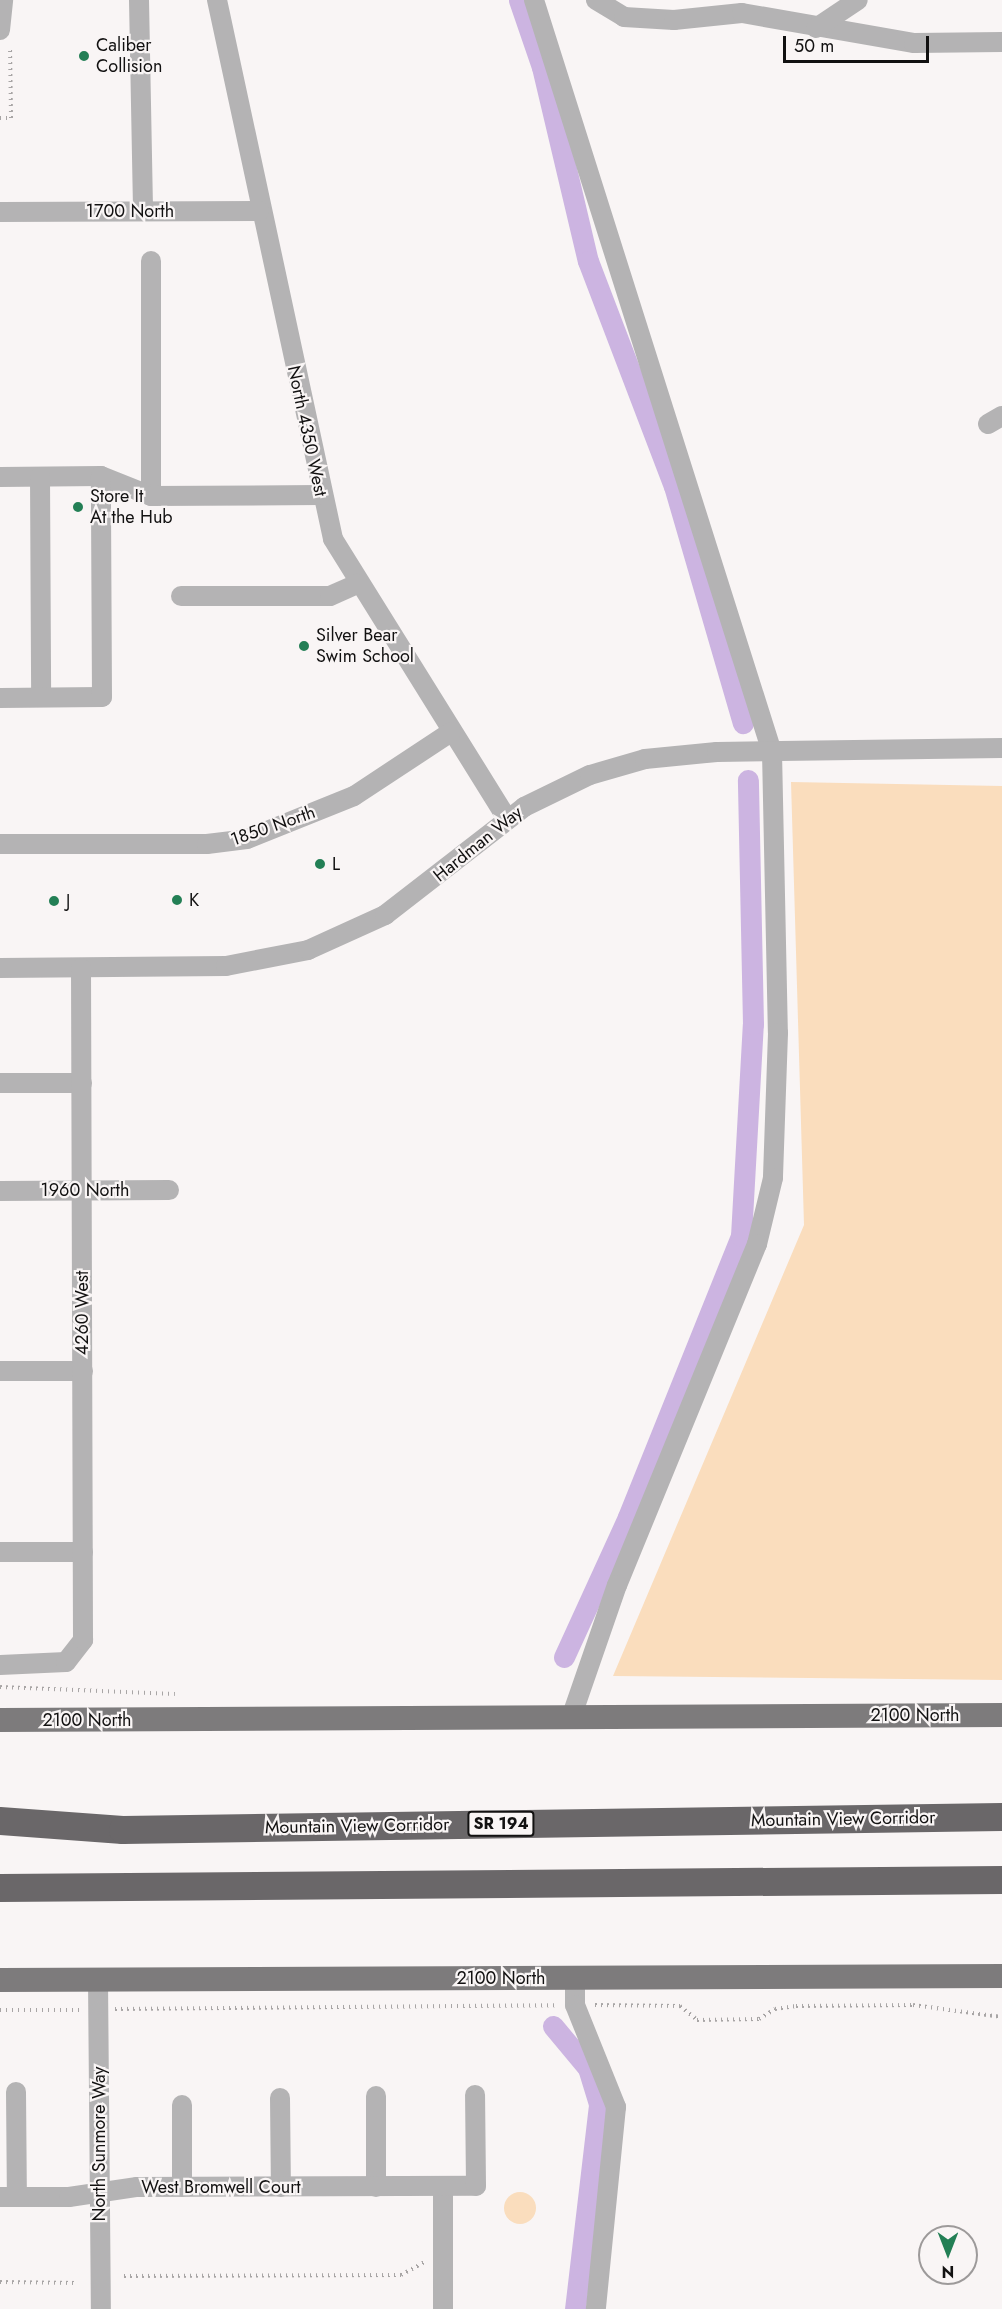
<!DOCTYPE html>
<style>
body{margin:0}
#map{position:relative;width:1002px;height:2309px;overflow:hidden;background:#f9f5f5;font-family:Jost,sans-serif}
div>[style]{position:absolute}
.green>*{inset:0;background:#faddbd}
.round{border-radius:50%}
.canal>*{height:21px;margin:-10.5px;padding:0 10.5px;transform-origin:10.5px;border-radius:10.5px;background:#ccb4e1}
.path>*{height:4px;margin-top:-2px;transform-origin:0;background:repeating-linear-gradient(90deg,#a8a5a5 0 1.5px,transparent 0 6px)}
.minor>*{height:20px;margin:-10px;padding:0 10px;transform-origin:10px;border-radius:10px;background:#b4b3b4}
.major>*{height:24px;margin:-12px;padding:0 12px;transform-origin:12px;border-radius:12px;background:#7d7b7c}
.highway>*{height:28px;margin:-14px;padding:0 14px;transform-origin:14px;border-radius:14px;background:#6a6769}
.dots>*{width:16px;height:16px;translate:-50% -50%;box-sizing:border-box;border:3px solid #f9f5f5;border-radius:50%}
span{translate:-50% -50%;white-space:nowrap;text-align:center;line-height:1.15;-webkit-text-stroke:4.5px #f9f5f5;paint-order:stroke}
.shield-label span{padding:2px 4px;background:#f9f5f5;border:2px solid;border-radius:4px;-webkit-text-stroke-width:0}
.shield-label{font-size:16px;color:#121111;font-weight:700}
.poi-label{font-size:18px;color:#121111}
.left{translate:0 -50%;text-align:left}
.street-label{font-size:18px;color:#121111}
.north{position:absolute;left:918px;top:2225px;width:60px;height:60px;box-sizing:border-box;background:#f9f5f5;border:2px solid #9d9a9a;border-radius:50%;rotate:180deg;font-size:16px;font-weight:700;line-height:24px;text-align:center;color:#121111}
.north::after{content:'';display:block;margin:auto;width:21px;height:27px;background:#237f55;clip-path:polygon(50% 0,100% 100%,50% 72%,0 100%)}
.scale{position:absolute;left:783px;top:36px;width:146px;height:27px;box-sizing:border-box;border:3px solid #121111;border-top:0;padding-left:8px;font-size:18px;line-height:21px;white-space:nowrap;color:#121111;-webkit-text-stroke:4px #f9f5f5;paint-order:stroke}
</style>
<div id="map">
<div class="green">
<i style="clip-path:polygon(791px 782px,1002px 786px,1002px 1680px,613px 1676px,804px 1225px)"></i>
<i class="round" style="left:504px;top:2192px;width:32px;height:32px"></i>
</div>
<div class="canal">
<i style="left:519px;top:0;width:71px;rotate:71.1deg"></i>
<i style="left:542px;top:67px;width:199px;rotate:76.7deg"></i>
<i style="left:588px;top:261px;width:241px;rotate:69.1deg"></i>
<i style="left:674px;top:486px;width:247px;rotate:73.8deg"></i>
<i style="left:564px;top:1657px;width:154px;rotate:-65.4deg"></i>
<i style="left:628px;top:1517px;width:303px;rotate:-68.1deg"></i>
<i style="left:741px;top:1236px;width:212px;rotate:-86.8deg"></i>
<i style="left:753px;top:1024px;width:244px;rotate:-91.2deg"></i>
<i style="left:553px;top:2026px;width:55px;rotate:50.2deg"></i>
<i style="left:588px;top:2068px;width:39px;rotate:73deg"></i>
<i style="left:599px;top:2105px;width:205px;rotate:96.7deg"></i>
</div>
<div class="path">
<i style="left:0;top:118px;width:11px"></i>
<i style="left:11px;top:118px;width:72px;rotate:-90.8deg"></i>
<i style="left:0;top:1687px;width:175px;rotate:2.3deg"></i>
<i style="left:595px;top:2005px;width:85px;rotate:0.7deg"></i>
<i style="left:680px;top:2006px;width:22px;rotate:39deg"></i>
<i style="left:697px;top:2020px;width:62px;rotate:-0.9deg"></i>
<i style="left:759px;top:2019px;width:19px;rotate:-32deg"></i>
<i style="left:775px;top:2009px;width:21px;rotate:-8deg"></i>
<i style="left:796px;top:2006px;width:117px;rotate:-0.5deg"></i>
<i style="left:913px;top:2005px;width:90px;rotate:7.7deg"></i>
<i style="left:115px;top:2009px;width:442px;rotate:-0.5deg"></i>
<i style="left:0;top:2010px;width:80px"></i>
<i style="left:124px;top:2276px;width:277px;rotate:-0.2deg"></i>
<i style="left:401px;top:2275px;width:26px;rotate:-29deg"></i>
<i style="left:0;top:2282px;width:78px;rotate:0.7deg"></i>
</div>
<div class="minor">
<i style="left:139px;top:0;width:211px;rotate:88.9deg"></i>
<i style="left:217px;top:0;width:551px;rotate:77.85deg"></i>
<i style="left:333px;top:539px;width:330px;rotate:58.1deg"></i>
<i style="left:534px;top:0;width:789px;rotate:72.44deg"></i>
<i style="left:772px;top:752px;width:281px;rotate:88.8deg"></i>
<i style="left:778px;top:1033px;width:145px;rotate:92deg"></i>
<i style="left:773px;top:1178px;width:68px;rotate:103.6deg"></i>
<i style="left:757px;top:1244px;width:369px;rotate:112.3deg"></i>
<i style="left:617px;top:1585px;width:141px;rotate:109.1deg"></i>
<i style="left:596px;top:0;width:33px;rotate:31deg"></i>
<i style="left:624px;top:17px;width:50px;rotate:3.4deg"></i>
<i style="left:674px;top:20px;width:68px;rotate:-5.9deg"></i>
<i style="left:742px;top:13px;width:175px;rotate:9.9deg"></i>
<i style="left:914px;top:43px;width:88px;rotate:-0.7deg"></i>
<i style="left:816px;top:28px;width:50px;rotate:-33.7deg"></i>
<i style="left:0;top:30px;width:30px;rotate:-84deg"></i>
<i style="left:0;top:212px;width:259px;rotate:-0.2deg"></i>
<i style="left:151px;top:261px;width:235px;rotate:90deg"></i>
<i style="left:988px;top:424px;width:16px;rotate:-30deg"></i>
<i style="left:0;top:477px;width:101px;rotate:-0.6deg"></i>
<i style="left:101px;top:476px;width:54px;rotate:21.8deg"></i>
<i style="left:151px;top:496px;width:169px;rotate:-0.3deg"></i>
<i style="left:40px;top:477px;width:220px;rotate:89.7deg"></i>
<i style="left:181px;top:596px;width:149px"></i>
<i style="left:330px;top:596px;width:30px;rotate:-24deg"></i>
<i style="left:0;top:698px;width:102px;rotate:-0.6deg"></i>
<i style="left:102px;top:697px;width:221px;rotate:-90.3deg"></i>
<i style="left:0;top:844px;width:207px"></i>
<i style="left:207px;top:844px;width:40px;rotate:-7.1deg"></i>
<i style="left:247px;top:839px;width:115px;rotate:-21.9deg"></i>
<i style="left:354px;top:796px;width:116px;rotate:-33.4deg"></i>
<i style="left:0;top:968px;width:226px;rotate:-0.5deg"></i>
<i style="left:226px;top:966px;width:84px;rotate:-11deg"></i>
<i style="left:308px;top:950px;width:85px;rotate:-24.4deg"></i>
<i style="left:385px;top:915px;width:176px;rotate:-37.8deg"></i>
<i style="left:524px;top:807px;width:73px;rotate:-25.9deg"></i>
<i style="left:590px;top:775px;width:57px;rotate:-16.2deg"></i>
<i style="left:645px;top:759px;width:72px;rotate:-5.6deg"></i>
<i style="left:717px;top:752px;width:285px;rotate:-0.8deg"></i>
<i style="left:0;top:1083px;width:82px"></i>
<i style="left:0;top:1191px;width:169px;rotate:-0.3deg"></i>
<i style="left:0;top:1371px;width:83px"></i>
<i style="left:0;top:1552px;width:83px"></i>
<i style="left:0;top:1665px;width:66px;rotate:-2.6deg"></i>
<i style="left:66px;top:1662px;width:28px;rotate:-52deg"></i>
<i style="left:83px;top:1640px;width:672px;rotate:-90.17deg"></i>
<i style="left:575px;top:1977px;width:28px;rotate:90deg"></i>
<i style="left:575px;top:2005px;width:110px;rotate:68.1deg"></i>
<i style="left:616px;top:2107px;width:203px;rotate:95.7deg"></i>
<i style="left:98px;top:1980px;width:329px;rotate:89.5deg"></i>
<i style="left:16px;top:2092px;width:105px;rotate:89.5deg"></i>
<i style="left:376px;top:2096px;width:91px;rotate:90deg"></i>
<i style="left:280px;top:2098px;width:89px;rotate:89.4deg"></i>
<i style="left:182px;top:2105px;width:82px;rotate:90deg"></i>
<i style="left:443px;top:2186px;width:123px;rotate:90deg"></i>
<i style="left:0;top:2197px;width:69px"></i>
<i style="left:69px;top:2197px;width:69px;rotate:-8.4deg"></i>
<i style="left:137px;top:2187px;width:339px;rotate:-0.2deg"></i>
<i style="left:476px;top:2186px;width:91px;rotate:-90.6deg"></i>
</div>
<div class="major">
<i style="left:0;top:1720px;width:1002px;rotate:-0.29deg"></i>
<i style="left:0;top:1980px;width:1002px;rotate:-0.23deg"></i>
</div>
<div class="highway">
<i style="left:0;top:1821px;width:123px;rotate:4.2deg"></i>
<i style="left:123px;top:1830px;width:879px;rotate:-0.85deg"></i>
<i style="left:0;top:1888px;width:1002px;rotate:-0.46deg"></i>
</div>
<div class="dots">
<i style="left:84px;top:56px;background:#237f55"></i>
<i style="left:78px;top:507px;background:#237f55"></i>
<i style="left:304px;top:646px;background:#237f55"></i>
<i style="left:320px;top:864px;background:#237f55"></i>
<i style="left:177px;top:900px;background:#237f55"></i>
<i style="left:54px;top:901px;background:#237f55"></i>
</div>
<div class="shield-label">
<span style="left:501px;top:1824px">SR 194</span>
</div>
<div class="poi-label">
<span class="left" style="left:96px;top:56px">Caliber<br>Collision</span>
<span class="left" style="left:90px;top:507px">Store It<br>At the Hub</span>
<span class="left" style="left:316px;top:646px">Silver Bear<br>Swim School</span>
<span class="left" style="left:332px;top:864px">L</span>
<span class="left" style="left:189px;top:900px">K</span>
<span class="left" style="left:66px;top:901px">J</span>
</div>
<div class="street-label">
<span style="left:130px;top:211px">1700 North</span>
<span style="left:307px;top:431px;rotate:78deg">North 4350 West</span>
<span style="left:273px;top:826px;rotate:-19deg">1850 North</span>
<span style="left:478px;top:844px;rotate:-39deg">Hardman Way</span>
<span style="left:85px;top:1190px">1960 North</span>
<span style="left:82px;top:1313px;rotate:-90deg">4260 West</span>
<span style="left:915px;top:1715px">2100 North</span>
<span style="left:87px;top:1720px">2100 North</span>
<span style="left:843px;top:1819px;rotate:-1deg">Mountain View Corridor</span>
<span style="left:357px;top:1826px;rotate:-1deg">Mountain View Corridor</span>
<span style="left:501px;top:1978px">2100 North</span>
<span style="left:99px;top:2144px;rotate:-90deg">North Sunmore Way</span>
<span style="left:221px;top:2187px">West Bromwell Court</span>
</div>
<div class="north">N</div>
<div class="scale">50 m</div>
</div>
